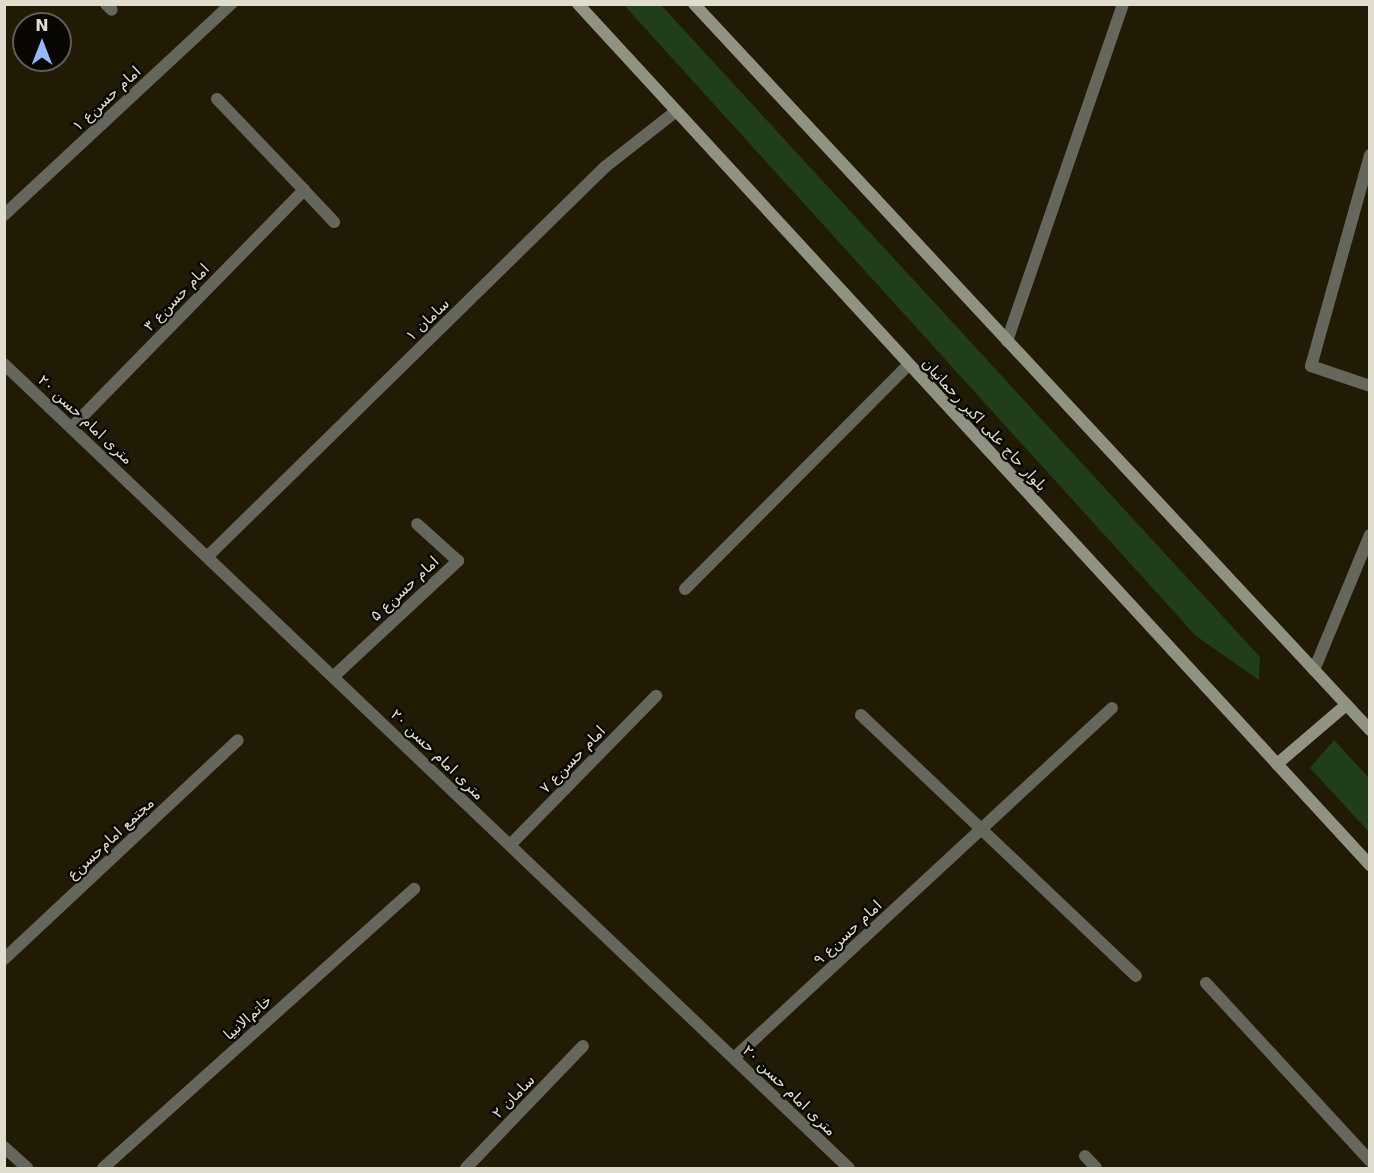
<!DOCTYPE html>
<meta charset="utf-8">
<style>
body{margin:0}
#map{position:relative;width:1374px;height:1173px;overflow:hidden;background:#211a05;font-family:"DejaVu Sans","Noto Sans Arabic",sans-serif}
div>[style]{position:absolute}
.green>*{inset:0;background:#203e19}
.service>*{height:12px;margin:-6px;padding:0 6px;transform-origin:6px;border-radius:6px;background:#65675c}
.minor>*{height:12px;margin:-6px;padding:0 6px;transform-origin:6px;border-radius:6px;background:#65675c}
.tertiary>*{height:12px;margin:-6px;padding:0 6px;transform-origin:6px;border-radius:6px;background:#65675c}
.secondary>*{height:12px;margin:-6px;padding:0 6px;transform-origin:6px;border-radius:6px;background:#909382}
span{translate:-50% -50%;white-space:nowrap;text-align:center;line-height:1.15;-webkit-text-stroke:4.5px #080601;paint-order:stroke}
.street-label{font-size:15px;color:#e0dcce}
.frame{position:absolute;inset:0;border:6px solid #e0dcce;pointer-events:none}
.north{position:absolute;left:12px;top:12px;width:60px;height:60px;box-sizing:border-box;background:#080601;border:2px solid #5e5c53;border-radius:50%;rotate:0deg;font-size:16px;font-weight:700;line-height:24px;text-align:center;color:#e0dcce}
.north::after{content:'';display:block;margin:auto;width:21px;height:27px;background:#94b7fd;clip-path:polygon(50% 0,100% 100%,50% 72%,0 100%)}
</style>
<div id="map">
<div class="green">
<i style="clip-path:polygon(624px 5px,661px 5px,1260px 657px,1259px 680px,1196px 636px)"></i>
<i style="clip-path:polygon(1334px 740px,1369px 778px,1369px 832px,1310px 768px)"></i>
</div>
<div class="service">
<i style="left:208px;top:556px;width:556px;rotate:-44.42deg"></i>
<i style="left:605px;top:167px;width:89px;rotate:-38.2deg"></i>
<i style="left:4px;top:959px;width:320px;rotate:-43.1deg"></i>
</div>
<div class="minor">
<i style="left:106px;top:4px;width:8px;rotate:45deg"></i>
<i style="left:1370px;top:155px;width:219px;rotate:105.6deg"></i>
<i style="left:1311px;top:366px;width:62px;rotate:18.7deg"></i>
<i style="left:304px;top:190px;width:44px;rotate:46.8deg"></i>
<i style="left:4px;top:215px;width:310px;rotate:-42.9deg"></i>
<i style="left:1007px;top:341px;width:356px;rotate:-71deg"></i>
<i style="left:72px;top:427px;width:332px;rotate:-45.6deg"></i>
<i style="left:304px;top:190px;width:126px;rotate:-133.7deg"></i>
<i style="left:685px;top:589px;width:316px;rotate:-45.1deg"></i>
<i style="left:1314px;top:670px;width:146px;rotate:-67.5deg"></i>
<i style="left:333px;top:677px;width:171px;rotate:-42.9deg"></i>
<i style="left:458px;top:561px;width:55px;rotate:-137.9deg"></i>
<i style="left:861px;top:715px;width:379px;rotate:43.5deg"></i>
<i style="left:510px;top:845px;width:209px;rotate:-45.6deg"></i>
<i style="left:1206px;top:983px;width:242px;rotate:47.3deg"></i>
<i style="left:734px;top:1058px;width:515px;rotate:-42.8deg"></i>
<i style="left:1085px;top:1156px;width:16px;rotate:47deg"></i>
<i style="left:103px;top:1168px;width:418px;rotate:-41.9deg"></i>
<i style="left:466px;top:1168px;width:169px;rotate:-46.2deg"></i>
</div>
<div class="tertiary">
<i style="left:4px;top:364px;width:1166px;rotate:43.58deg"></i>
<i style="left:4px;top:1147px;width:31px;rotate:42deg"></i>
</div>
<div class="secondary">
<i style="left:578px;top:4px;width:1170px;rotate:47.39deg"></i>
<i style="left:694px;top:4px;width:992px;rotate:47.04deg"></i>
<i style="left:1277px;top:764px;width:91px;rotate:-40.5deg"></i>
</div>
<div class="street-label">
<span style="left:107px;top:99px;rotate:-43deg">امام حسن‌ع ۱</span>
<span style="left:177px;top:298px;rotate:-46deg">امام حسن‌ع ۳</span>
<span style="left:428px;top:320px;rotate:-44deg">سامان ۱</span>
<span style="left:85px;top:420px;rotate:43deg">۲۰ متری امام حسن</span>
<span style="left:984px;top:425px;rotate:47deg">بلوار حاج علی اکبر رحمانیان</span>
<span style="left:405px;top:589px;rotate:-43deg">امام حسن‌ع ۵</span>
<span style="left:437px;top:755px;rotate:44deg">۲۰ متری امام حسن</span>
<span style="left:573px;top:760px;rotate:-46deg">امام حسن‌ع ۷</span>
<span style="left:111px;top:839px;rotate:-43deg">مجتمع امام‌حسن‌ع</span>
<span style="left:848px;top:933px;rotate:-43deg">امام حسن‌ع ۹</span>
<span style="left:248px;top:1018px;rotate:-42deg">خاتم‌الانبیا</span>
<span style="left:789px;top:1091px;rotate:44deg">۲۰ متری امام حسن</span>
<span style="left:514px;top:1097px;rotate:-46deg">سامان ۲</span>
</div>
<div class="frame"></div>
<div class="north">N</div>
</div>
